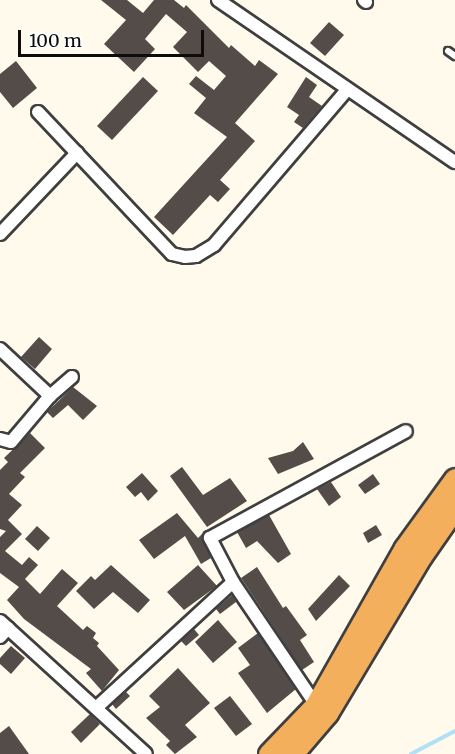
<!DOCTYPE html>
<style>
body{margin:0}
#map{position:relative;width:455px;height:754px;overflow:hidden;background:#fffaeb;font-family:Merriweather,serif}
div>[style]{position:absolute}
.stream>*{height:4px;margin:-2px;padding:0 2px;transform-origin:2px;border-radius:2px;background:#b1e0f5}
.building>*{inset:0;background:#544c49}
.roads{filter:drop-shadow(2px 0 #3f3f3f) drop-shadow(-2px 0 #3f3f3f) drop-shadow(0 2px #3f3f3f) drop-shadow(0 -2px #3f3f3f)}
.service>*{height:6px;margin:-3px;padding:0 3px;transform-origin:3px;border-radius:3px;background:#fff}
.minor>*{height:12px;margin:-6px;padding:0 6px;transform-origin:6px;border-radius:6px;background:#fff}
.trunk>*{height:21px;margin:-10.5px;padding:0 10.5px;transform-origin:10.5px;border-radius:10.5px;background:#f4af5d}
span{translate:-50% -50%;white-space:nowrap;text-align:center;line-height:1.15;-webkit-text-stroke:6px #fff;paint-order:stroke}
.scale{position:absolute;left:18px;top:30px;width:186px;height:27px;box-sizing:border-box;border:3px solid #0c0c0c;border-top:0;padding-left:8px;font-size:18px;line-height:21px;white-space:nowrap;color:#0c0c0c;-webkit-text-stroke:4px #fff;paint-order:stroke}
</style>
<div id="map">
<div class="stream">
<i style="left:411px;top:754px;width:50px;rotate:-27.6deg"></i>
</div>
<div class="building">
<i style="clip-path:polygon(101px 0,127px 0,143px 13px,154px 0,174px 0,184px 8px,186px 5px,229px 48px,231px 45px,255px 66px,259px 60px,278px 74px,235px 123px,255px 141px,220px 180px,230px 189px,218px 202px,210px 195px,173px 235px,154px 217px,227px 137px,194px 113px,206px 98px,189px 84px,196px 76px,214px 90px,226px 76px,209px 61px,198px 72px,173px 47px,187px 32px,166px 14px,145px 39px,155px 49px,134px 72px,104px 44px,126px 20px)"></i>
<i style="clip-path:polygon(329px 22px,344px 35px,325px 56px,310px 43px)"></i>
<i style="clip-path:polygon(16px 61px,37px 88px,13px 108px,0 92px,0 74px)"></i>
<i style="clip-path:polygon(143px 77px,158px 91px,112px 140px,97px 126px)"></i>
<i style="clip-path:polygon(306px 77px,317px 85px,309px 97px,322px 106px,303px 128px,294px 122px,299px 115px,287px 107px)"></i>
<i style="clip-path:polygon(39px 337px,52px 349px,35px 369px,21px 357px)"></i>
<i style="clip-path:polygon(73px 387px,97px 406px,83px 420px,68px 405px,53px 418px,47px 412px)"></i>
<i style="clip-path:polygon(30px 433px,45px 448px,20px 473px,25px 477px,9px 494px,22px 505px,8px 520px,22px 534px,5px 551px,22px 565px,29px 557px,38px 565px,25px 579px,40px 594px,62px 569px,78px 583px,57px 606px,83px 630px,87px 626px,96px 633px,93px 638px,99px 643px,97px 646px,119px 670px,102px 691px,86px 673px,91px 669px,24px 619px,7px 600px,19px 587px,0 573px,0 537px,6px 531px,0 529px,0 470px,8px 462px,4px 458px)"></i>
<i style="clip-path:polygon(303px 442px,314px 459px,278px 474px,268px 458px,293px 451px)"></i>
<i style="clip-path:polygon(182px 467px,203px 495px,230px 478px,247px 501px,207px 527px,170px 476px)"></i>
<i style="clip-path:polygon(142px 473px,158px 491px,148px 501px,141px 492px,135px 497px,126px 487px)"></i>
<i style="clip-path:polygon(373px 474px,380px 484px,365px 494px,358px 485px)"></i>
<i style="clip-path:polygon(331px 482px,341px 497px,329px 506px,317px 489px)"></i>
<i style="clip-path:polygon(177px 513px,198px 538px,202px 534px,211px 558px,201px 564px,185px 536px,154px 559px,139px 540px)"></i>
<i style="clip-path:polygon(269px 515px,291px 554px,278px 563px,257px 541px,246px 548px,237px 532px)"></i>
<i style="clip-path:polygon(376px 525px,382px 535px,368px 543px,363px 533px)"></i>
<i style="clip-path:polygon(37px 526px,50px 538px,38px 551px,25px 539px)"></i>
<i style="clip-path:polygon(111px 565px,150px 600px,138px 613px,113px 592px,94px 609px,76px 591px,91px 576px,95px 580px)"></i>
<i style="clip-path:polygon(198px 565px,217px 586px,184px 610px,167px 592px)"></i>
<i style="clip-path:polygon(257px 567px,283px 608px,286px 606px,307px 635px,300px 640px,314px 662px,302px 670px,241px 578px)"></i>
<i style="clip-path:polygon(339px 575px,350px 586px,316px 621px,308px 609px)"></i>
<i style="clip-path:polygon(232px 595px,236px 602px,220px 614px,216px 609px)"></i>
<i style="clip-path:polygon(218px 620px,237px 642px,213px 663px,195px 642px)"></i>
<i style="clip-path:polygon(194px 629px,199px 635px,186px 646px,181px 641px)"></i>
<i style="clip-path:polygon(258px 633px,296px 689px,267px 713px,238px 673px,250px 665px,238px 648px)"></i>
<i style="clip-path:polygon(11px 646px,25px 658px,11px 674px,0 664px,0 658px)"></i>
<i style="clip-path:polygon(178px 668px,210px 703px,185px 725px,197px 737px,175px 754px,166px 745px,170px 741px,146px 718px,160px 707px,149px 696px)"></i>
<i style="clip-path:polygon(126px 692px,130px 696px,116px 709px,112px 704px)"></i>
<i style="clip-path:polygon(230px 696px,252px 724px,236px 736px,214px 708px)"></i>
<i style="clip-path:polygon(90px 714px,100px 724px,81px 743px,71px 732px)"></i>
<i style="clip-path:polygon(9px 726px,29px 754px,0 754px,0 733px)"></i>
</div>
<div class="roads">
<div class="service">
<i style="left:448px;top:51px;width:9px;rotate:36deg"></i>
</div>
<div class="minor">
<i style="left:218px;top:0;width:287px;rotate:34.4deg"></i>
<i style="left:364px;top:0;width:3px;rotate:45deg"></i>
<i style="left:38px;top:112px;width:195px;rotate:46.7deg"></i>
<i style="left:172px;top:254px;width:13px;rotate:13deg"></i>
<i style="left:185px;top:257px;width:11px;rotate:-5deg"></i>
<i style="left:196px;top:256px;width:21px;rotate:-31deg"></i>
<i style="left:214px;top:245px;width:204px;rotate:-49.4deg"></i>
<i style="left:0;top:234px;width:112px;rotate:-46.5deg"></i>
<i style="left:0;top:349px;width:69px;rotate:43.2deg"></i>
<i style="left:0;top:439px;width:11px;rotate:15deg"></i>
<i style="left:11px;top:442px;width:60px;rotate:-49.7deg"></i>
<i style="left:50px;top:396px;width:29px;rotate:-41deg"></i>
<i style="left:0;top:621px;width:197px;rotate:42.3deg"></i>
<i style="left:0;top:637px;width:12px;rotate:-48deg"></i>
<i style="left:316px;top:705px;width:148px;rotate:-124deg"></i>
<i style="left:233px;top:582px;width:50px;rotate:-117.6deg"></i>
<i style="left:210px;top:538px;width:223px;rotate:-28.6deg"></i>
<i style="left:96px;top:708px;width:186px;rotate:-42.6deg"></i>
</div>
<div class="trunk">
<i style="left:269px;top:754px;width:68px;rotate:-46.2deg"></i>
<i style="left:316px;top:705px;width:180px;rotate:-60.5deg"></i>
<i style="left:405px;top:548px;width:85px;rotate:-54.1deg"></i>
<i style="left:292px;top:754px;width:54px;rotate:-49.5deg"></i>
<i style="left:327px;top:713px;width:183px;rotate:-59.1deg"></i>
<i style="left:421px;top:556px;width:60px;rotate:-55.2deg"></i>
</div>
</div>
<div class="scale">100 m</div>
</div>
